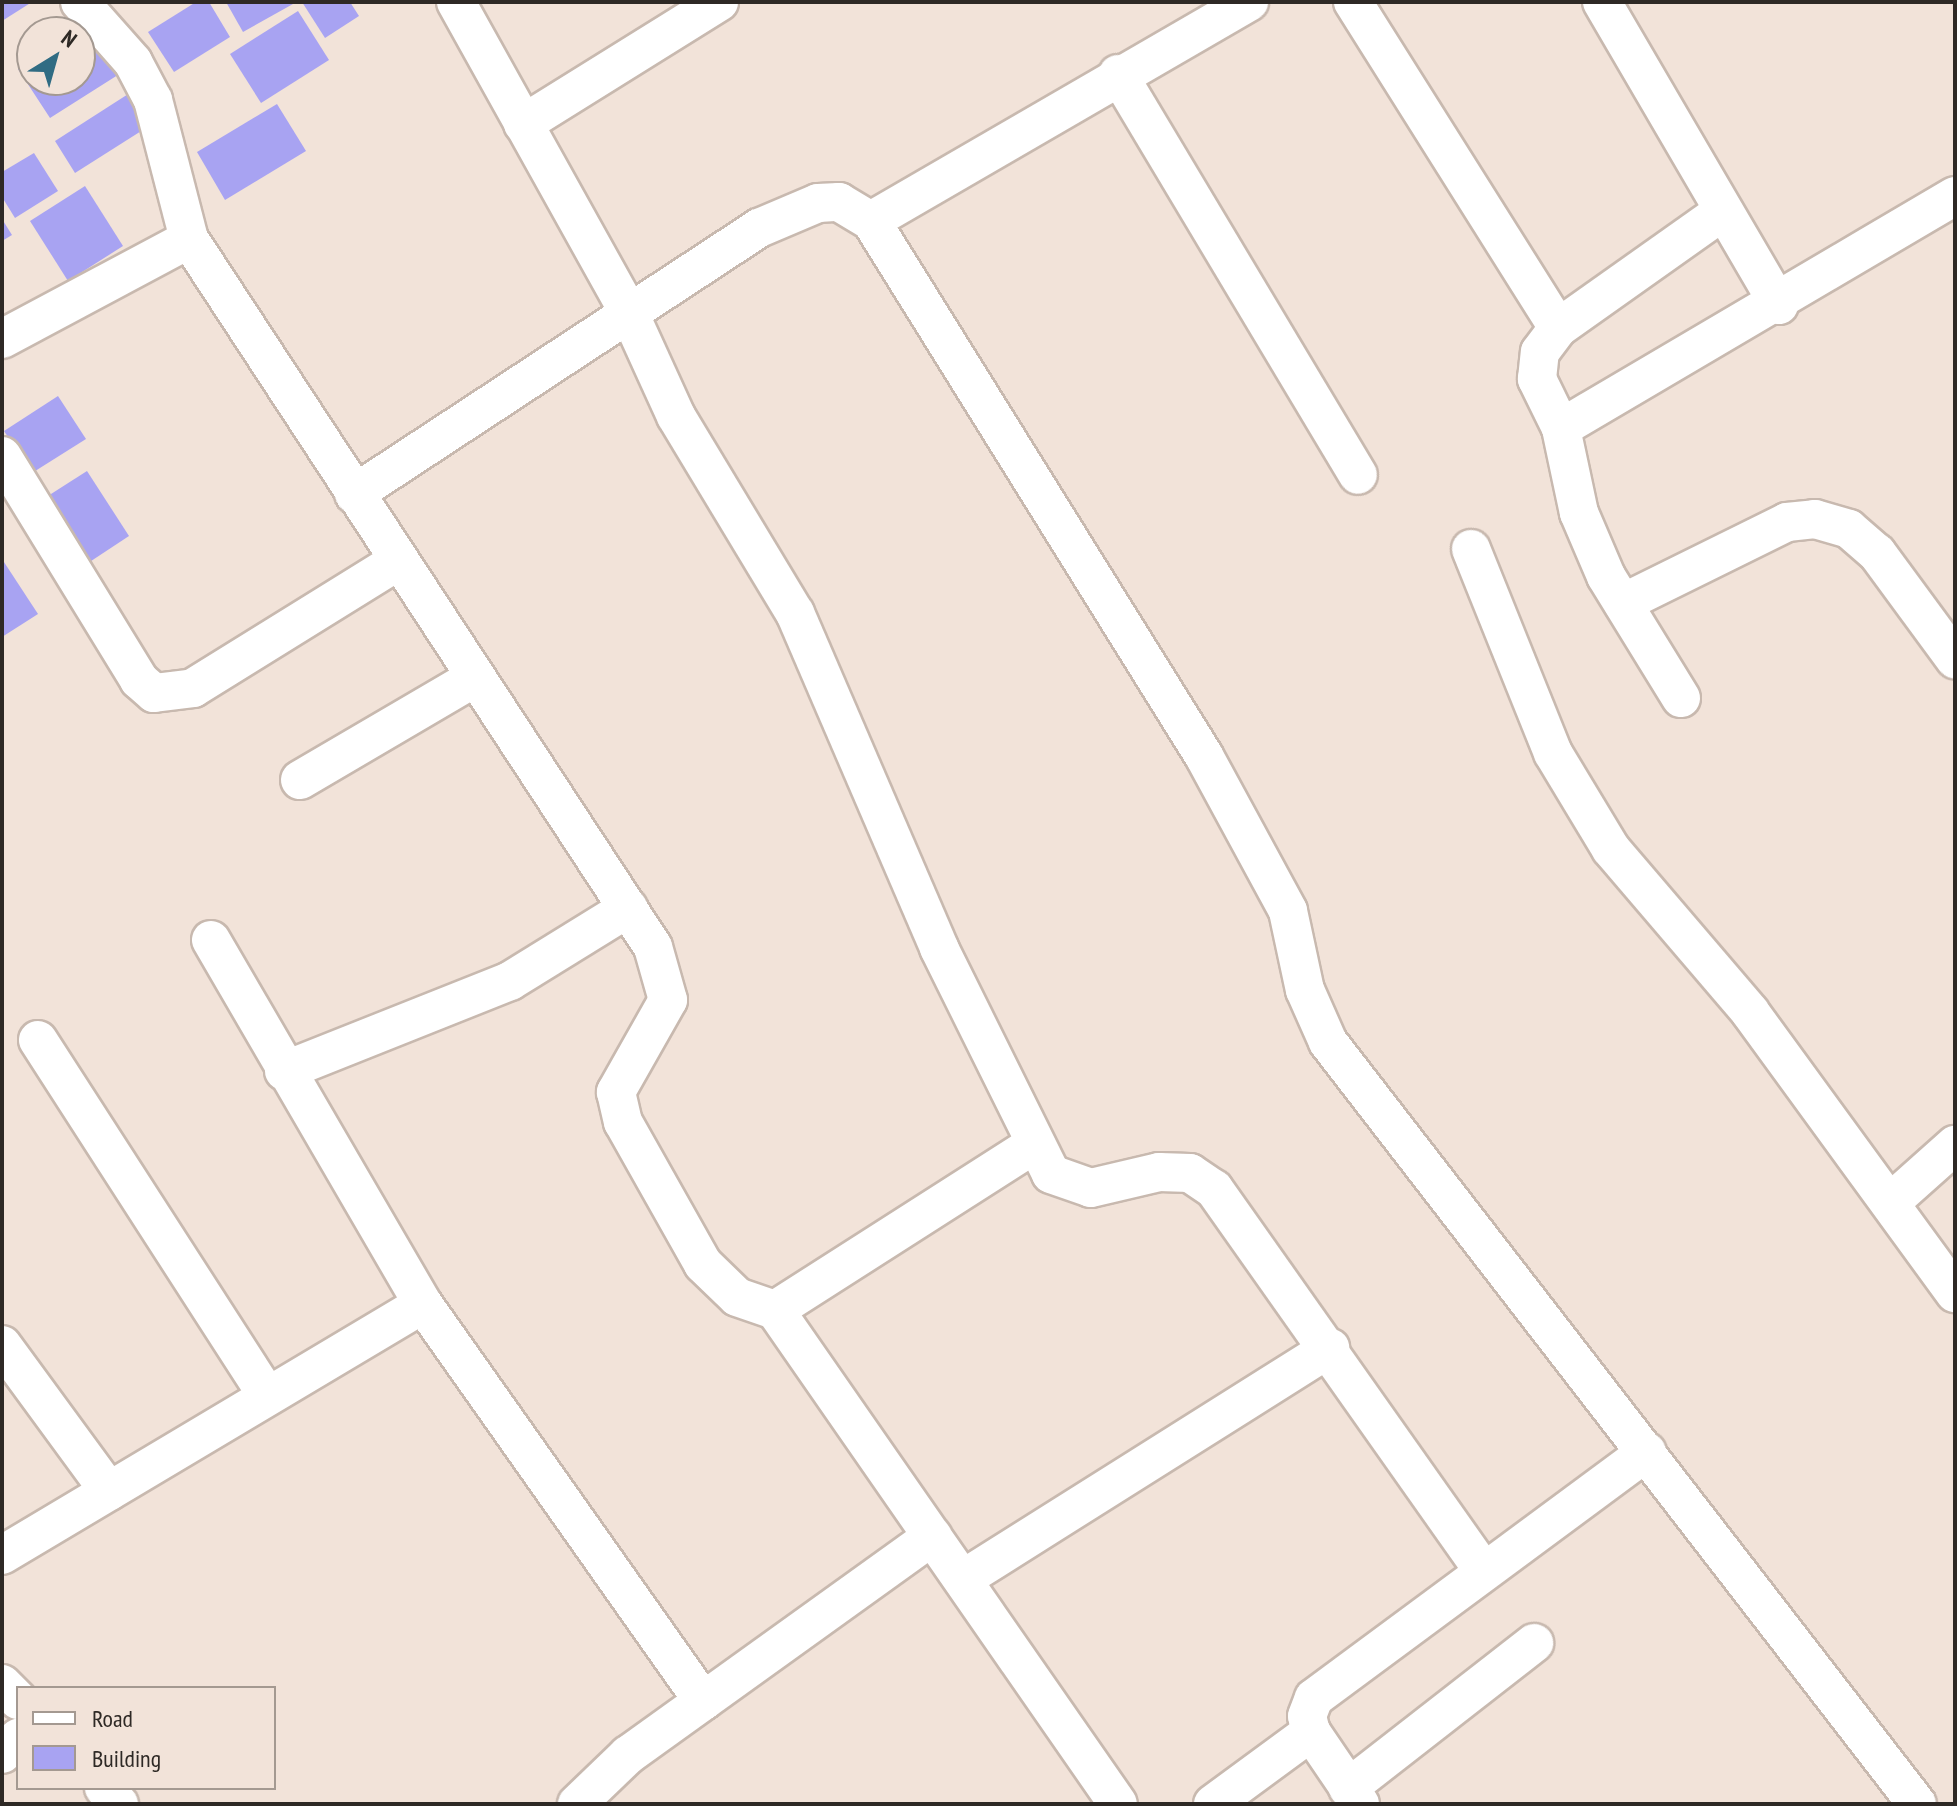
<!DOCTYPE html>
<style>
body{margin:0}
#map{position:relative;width:1957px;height:1806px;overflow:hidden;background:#f2e3d9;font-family:"PT Sans Narrow",sans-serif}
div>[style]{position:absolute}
.building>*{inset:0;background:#a8a3f2}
.roads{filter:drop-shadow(2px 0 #c8b9af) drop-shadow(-2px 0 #c8b9af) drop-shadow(0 2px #c8b9af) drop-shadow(0 -2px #c8b9af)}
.minor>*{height:38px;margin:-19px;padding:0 19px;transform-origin:19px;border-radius:19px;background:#fff}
span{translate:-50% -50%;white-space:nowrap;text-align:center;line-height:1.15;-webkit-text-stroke:7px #f2e3d9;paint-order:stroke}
.frame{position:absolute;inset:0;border:4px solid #2e2925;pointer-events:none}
.legend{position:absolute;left:16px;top:1686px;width:260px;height:104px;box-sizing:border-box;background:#f2e3d9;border:2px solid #a49991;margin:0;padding:10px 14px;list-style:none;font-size:24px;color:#2e2925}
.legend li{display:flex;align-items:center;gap:16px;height:40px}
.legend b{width:40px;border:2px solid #a49991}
.north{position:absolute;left:16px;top:16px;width:80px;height:80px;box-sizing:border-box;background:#f2e3d9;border:2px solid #a49991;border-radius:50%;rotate:37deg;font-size:22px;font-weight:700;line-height:32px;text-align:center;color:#2e2925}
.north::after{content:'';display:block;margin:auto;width:28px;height:36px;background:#306c83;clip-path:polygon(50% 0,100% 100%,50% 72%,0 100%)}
</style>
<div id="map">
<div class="building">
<i style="clip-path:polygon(2px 2px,32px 2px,2px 21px)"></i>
<i style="clip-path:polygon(196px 2px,209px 2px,230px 37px,174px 72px,148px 32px)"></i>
<i style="clip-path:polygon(226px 2px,291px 2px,293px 4px,243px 32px)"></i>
<i style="clip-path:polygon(302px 2px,350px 2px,359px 16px,325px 38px)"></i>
<i style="clip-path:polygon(298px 11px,329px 60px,261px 103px,230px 54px)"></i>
<i style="clip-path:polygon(89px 24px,121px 73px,50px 118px,18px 69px,32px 60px,32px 80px,80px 80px,76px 32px)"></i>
<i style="clip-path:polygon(136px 89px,157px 121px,75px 173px,55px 141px)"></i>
<i style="clip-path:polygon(277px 104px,306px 151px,225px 200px,197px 152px)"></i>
<i style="clip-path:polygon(34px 153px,58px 191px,15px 218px,2px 197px,2px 172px)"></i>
<i style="clip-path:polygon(85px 186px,123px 246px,68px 281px,30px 221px)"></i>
<i style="clip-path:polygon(2px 219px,12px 235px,2px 241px)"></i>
<i style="clip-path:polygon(58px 396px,86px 439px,32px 473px,4px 431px)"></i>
<i style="clip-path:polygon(87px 471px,129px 536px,82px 567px,40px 501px)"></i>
<i style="clip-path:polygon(2px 559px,38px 614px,2px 637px)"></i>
</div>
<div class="roads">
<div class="minor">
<i style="left:80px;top:2px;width:80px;rotate:48.5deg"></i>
<i style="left:133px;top:62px;width:43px;rotate:62.2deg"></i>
<i style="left:153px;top:100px;width:144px;rotate:75.5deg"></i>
<i style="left:189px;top:239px;width:846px;rotate:56.76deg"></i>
<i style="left:653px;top:947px;width:55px;rotate:74.2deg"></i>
<i style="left:668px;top:1000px;width:106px;rotate:119.5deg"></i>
<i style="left:616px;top:1092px;width:31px;rotate:77deg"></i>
<i style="left:623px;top:1122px;width:163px;rotate:60.6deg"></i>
<i style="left:703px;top:1264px;width:47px;rotate:44.1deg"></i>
<i style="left:737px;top:1297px;width:40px;rotate:18.9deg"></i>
<i style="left:775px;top:1310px;width:306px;rotate:-32.6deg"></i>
<i style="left:456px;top:2px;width:358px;rotate:60.9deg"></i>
<i style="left:630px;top:315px;width:111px;rotate:65.5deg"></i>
<i style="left:676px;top:416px;width:230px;rotate:58.9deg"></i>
<i style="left:795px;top:613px;width:365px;rotate:66.7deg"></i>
<i style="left:939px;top:948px;width:252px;rotate:63.6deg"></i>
<i style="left:1051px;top:1174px;width:42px;rotate:19.3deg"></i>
<i style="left:1091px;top:1188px;width:70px;rotate:-13.2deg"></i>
<i style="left:1159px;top:1172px;width:31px;rotate:2deg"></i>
<i style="left:1190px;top:1173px;width:29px;rotate:34deg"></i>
<i style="left:1214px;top:1189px;width:466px;rotate:54.8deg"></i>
<i style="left:1353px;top:2px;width:385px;rotate:57.8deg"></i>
<i style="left:1602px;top:2px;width:351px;rotate:59.7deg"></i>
<i style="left:1118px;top:74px;width:467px;rotate:59.1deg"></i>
<i style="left:523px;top:124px;width:231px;rotate:-31.9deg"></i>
<i style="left:871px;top:221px;width:437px;rotate:-30.1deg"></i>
<i style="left:2px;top:339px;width:212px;rotate:-28.1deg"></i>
<i style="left:1561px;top:428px;width:457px;rotate:-30.5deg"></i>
<i style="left:2px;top:456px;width:263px;rotate:58.5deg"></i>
<i style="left:139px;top:680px;width:20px;rotate:41deg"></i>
<i style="left:154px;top:693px;width:39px;rotate:-7deg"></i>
<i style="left:193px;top:688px;width:241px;rotate:-31.8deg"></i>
<i style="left:354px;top:494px;width:485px;rotate:-33.3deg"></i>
<i style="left:759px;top:228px;width:64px;rotate:-23deg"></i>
<i style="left:818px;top:203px;width:21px;rotate:-3deg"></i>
<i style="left:839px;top:202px;width:37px;rotate:31deg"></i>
<i style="left:871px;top:221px;width:630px;rotate:58.1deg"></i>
<i style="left:1204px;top:756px;width:176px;rotate:61.5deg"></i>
<i style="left:1288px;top:911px;width:81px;rotate:77.9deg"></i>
<i style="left:1305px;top:990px;width:57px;rotate:66.1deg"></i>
<i style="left:1328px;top:1042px;width:963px;rotate:52.3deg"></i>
<i style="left:1471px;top:549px;width:220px;rotate:68.1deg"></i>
<i style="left:1553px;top:753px;width:112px;rotate:58.9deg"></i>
<i style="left:1611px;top:849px;width:214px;rotate:49.5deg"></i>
<i style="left:1750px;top:1012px;width:348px;rotate:53.9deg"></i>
<i style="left:1623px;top:603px;width:183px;rotate:-26.3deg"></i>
<i style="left:1787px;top:522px;width:28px;rotate:-6deg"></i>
<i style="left:1815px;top:519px;width:35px;rotate:16deg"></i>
<i style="left:1849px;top:529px;width:37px;rotate:41deg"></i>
<i style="left:1877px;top:553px;width:132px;rotate:53.7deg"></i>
<i style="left:1681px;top:698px;width:143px;rotate:-121.6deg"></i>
<i style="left:1606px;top:576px;width:69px;rotate:-113.2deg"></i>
<i style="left:1579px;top:513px;width:87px;rotate:-102deg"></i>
<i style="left:1561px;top:428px;width:55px;rotate:-116.1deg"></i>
<i style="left:1537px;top:379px;width:27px;rotate:-84deg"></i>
<i style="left:1540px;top:352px;width:30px;rotate:-53deg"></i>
<i style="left:1558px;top:328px;width:202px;rotate:-35.3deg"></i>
<i style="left:300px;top:780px;width:202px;rotate:-30.4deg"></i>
<i style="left:211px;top:940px;width:421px;rotate:59.8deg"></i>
<i style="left:423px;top:1304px;width:486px;rotate:54.8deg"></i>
<i style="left:38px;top:1040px;width:423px;rotate:57.2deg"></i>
<i style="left:284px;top:1071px;width:243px;rotate:-21.7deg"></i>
<i style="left:510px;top:981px;width:139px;rotate:-31.7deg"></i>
<i style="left:1891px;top:1202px;width:86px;rotate:-41.7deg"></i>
<i style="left:775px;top:1310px;width:601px;rotate:55.23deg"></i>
<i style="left:2px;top:1345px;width:181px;rotate:53.8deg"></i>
<i style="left:2px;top:1555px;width:490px;rotate:-30.8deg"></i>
<i style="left:963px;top:1579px;width:434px;rotate:-32.2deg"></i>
<i style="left:2px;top:1684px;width:23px;rotate:45deg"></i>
<i style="left:2px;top:1754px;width:23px;rotate:-45deg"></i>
<i style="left:104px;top:1788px;width:22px;rotate:47deg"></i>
<i style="left:1348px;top:1788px;width:236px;rotate:-37.9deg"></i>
<i style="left:577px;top:1804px;width:71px;rotate:-43.9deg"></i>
<i style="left:628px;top:1755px;width:375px;rotate:-35.7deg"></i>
<i style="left:1213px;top:1804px;width:122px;rotate:-36.3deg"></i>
<i style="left:1360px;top:1804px;width:87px;rotate:-124.2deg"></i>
<i style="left:1311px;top:1732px;width:16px;rotate:-104deg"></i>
<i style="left:1307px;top:1716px;width:19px;rotate:-69deg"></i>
<i style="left:1314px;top:1698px;width:414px;rotate:-36.5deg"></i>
</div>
</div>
<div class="frame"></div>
<ul class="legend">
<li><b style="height:10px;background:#fff"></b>Road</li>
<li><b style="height:22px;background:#a8a3f2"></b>Building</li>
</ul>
<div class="north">N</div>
</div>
